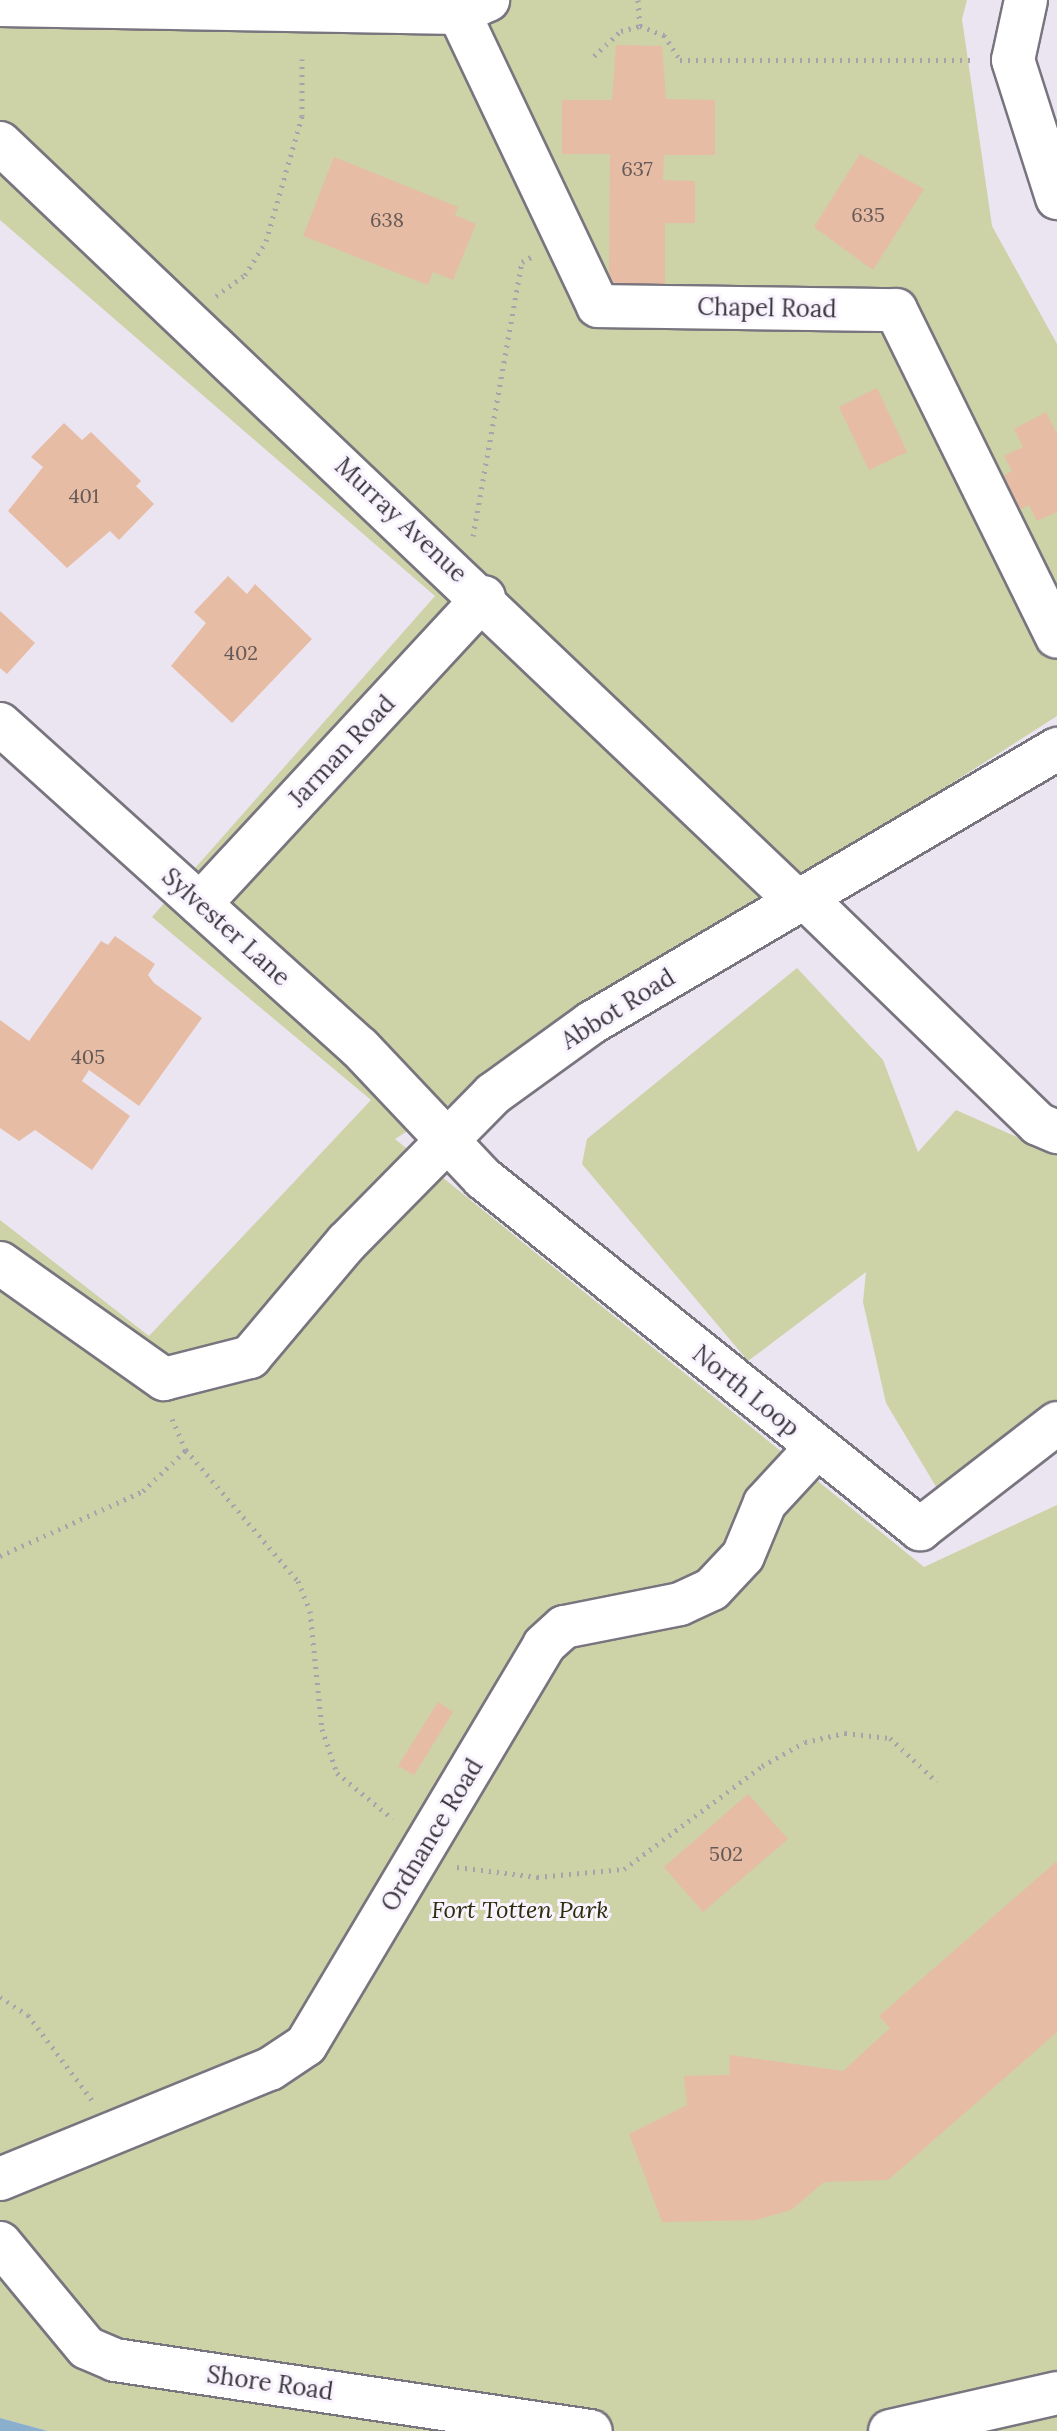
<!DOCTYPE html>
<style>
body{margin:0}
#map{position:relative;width:1057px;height:2431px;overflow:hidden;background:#ebe5f1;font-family:Lora,serif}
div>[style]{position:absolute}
.green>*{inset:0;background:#cdd2a7}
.water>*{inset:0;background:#89afcc}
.building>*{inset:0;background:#e7bca4}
.path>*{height:5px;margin-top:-2.5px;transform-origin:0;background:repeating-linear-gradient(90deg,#a7a3ac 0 2px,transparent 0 8px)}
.roads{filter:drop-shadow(2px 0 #79757f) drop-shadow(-2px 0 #79757f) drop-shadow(0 2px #79757f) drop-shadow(0 -2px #79757f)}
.street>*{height:42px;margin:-21px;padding:0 21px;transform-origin:21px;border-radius:21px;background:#fff}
span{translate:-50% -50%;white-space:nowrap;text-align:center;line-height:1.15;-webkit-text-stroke:6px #f8f3fe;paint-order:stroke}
.number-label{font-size:20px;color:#655957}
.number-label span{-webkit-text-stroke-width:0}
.street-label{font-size:24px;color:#3a383d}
.park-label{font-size:24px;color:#2b2e0a;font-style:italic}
</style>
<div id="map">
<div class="green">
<i style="clip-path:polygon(0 0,967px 0,962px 19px,992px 226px,1057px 344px,1057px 716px,395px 1139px,924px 1567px,1057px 1505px,1057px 2431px,48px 2431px,0 2418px,0 1220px,149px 1336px,371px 1100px,152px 917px,435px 596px,0 220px)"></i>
<i style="clip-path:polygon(797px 968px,883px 1060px,918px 1152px,956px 1110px,1057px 1155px,1057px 1400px,938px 1490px,886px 1403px,863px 1302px,866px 1272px,748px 1361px,582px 1164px,587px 1139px)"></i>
</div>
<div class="water">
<i style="clip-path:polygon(0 2418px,48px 2431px,0 2431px)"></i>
</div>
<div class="building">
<i style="clip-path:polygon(616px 45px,662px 46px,666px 99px,715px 100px,715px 155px,664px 155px,663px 180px,695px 181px,695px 223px,665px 223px,665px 285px,609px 284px,610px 154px,562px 154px,562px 100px,612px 100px)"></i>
<i style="clip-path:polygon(860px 154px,924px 189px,873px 270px,814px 227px)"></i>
<i style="clip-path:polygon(334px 157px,458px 207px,455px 215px,476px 224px,453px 280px,433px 272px,428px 285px,303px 236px)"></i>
<i style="clip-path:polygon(877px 388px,907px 452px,869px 470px,839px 407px)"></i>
<i style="clip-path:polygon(1046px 412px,1057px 434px,1057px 512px,1037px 521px,1029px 505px,1020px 510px,1003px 476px,1012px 471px,1004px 456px,1023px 447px,1014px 429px)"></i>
<i style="clip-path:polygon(64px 423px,82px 440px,91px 432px,141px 481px,136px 486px,154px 504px,119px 540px,110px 531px,67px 568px,8px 511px,43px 467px,31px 457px)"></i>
<i style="clip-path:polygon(228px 576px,247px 594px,255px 584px,312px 639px,232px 723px,171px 666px,206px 623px,194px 612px)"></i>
<i style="clip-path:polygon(0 611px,35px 643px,7px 674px,0 668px)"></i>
<i style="clip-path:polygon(115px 936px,155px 964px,148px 975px,154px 983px,202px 1018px,139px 1106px,89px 1070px,82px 1081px,130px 1116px,92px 1170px,35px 1130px,19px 1141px,0 1128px,0 1020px,29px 1041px,101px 941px,108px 945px)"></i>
<i style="clip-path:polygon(438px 1702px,453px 1712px,414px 1775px,398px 1766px)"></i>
<i style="clip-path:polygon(748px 1794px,788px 1839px,703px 1912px,664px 1867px)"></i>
<i style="clip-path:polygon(1057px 1861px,1057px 2032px,888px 2180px,824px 2182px,791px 2210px,756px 2220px,662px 2222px,629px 2134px,687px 2105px,684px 2076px,729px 2075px,730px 2055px,843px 2071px,890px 2028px,879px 2016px)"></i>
</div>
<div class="path">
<i style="left:638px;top:0;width:26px;rotate:86deg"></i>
<i style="left:594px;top:56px;width:37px;rotate:-43deg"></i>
<i style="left:621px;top:31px;width:20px;rotate:-15deg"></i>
<i style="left:640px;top:26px;width:26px;rotate:21deg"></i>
<i style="left:664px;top:35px;width:30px;rotate:57deg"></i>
<i style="left:680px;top:60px;width:296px"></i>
<i style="left:216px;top:296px;width:36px;rotate:-36deg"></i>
<i style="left:245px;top:275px;width:40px;rotate:-58deg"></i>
<i style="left:266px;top:241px;width:130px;rotate:-73.9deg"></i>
<i style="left:302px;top:116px;width:57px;rotate:-90deg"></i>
<i style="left:473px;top:536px;width:278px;rotate:-79.9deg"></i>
<i style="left:522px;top:262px;width:13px;rotate:-29deg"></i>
<i style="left:172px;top:1419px;width:34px;rotate:66deg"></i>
<i style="left:186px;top:1450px;width:172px;rotate:49.5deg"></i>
<i style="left:298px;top:1581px;width:32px;rotate:68deg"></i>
<i style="left:310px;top:1611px;width:119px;rotate:84.2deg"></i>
<i style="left:322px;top:1729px;width:46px;rotate:71.2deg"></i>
<i style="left:337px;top:1773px;width:72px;rotate:39.4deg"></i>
<i style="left:0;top:1556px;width:157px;rotate:-24.4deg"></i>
<i style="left:143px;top:1491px;width:59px;rotate:-43.6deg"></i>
<i style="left:457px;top:1867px;width:81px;rotate:7.1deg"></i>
<i style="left:537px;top:1877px;width:87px;rotate:-5.3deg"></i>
<i style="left:624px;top:1869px;width:172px;rotate:-36.7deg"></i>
<i style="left:762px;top:1766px;width:49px;rotate:-29.2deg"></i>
<i style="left:805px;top:1742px;width:41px;rotate:-12.7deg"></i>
<i style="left:845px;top:1733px;width:45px;rotate:6.3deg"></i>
<i style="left:890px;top:1738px;width:64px;rotate:43.1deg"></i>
<i style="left:0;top:1997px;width:33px;rotate:33deg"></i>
<i style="left:28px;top:2015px;width:106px;rotate:53deg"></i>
</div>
<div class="roads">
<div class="street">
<i style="left:1026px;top:0;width:61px;rotate:102.2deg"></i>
<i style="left:1013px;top:60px;width:145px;rotate:72.3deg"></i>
<i style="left:0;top:5px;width:459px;rotate:1deg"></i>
<i style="left:459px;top:13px;width:32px;rotate:-24deg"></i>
<i style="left:459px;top:13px;width:324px;rotate:64.6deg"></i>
<i style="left:598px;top:306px;width:298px;rotate:0.8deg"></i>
<i style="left:896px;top:310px;width:364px;rotate:63.8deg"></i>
<i style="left:0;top:143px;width:1101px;rotate:43.57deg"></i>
<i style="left:0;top:724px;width:484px;rotate:42deg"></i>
<i style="left:360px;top:1048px;width:179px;rotate:46.6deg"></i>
<i style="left:483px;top:1178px;width:561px;rotate:38.77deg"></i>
<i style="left:920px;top:1529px;width:173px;rotate:-37.7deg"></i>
<i style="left:804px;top:897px;width:326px;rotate:44.1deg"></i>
<i style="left:1038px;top:1124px;width:21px;rotate:23deg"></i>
<i style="left:200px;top:904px;width:418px;rotate:-47.2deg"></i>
<i style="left:0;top:1263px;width:201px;rotate:35.3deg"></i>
<i style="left:164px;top:1379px;width:89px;rotate:-14.3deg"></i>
<i style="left:250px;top:1357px;width:150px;rotate:-49.9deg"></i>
<i style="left:347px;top:1242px;width:208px;rotate:-45.4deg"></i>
<i style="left:493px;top:1094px;width:121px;rotate:-35.9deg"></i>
<i style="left:591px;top:1023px;width:541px;rotate:-30.45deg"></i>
<i style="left:0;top:2179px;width:292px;rotate:-22.2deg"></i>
<i style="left:270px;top:2069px;width:43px;rotate:-33.7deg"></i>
<i style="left:306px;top:2045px;width:465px;rotate:-59.2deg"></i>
<i style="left:544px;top:1645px;width:27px;rotate:-42deg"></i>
<i style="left:564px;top:1627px;width:118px;rotate:-11.2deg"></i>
<i style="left:680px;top:1604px;width:35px;rotate:-25deg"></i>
<i style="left:712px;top:1589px;width:45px;rotate:-46.8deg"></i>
<i style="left:743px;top:1556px;width:57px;rotate:-67.5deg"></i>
<i style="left:765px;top:1503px;width:75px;rotate:-47.2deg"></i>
<i style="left:0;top:2243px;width:136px;rotate:50.4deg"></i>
<i style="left:87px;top:2348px;width:30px;rotate:23deg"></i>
<i style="left:115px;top:2360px;width:481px;rotate:8.5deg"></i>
<i style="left:890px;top:2431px;width:171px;rotate:-12.8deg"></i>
</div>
</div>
<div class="number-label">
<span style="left:637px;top:168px">637</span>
<span style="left:868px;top:214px">635</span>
<span style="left:387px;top:219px">638</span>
<span style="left:84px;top:495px">401</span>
<span style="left:241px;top:652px">402</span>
<span style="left:88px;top:1056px">405</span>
<span style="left:726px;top:1853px">502</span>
</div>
<div class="street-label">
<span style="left:767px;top:308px;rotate:1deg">Chapel Road</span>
<span style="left:401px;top:520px;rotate:43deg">Murray Avenue</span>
<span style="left:342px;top:751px;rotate:-47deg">Jarman Road</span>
<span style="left:226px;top:927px;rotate:42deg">Sylvester Lane</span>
<span style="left:618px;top:1009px;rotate:-32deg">Abbot Road</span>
<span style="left:746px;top:1391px;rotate:39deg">North Loop</span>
<span style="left:432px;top:1835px;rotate:-59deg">Ordnance Road</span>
<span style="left:270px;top:2383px;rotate:8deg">Shore Road</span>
</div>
<div class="park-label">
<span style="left:520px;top:1910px">Fort Totten Park</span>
</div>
</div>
